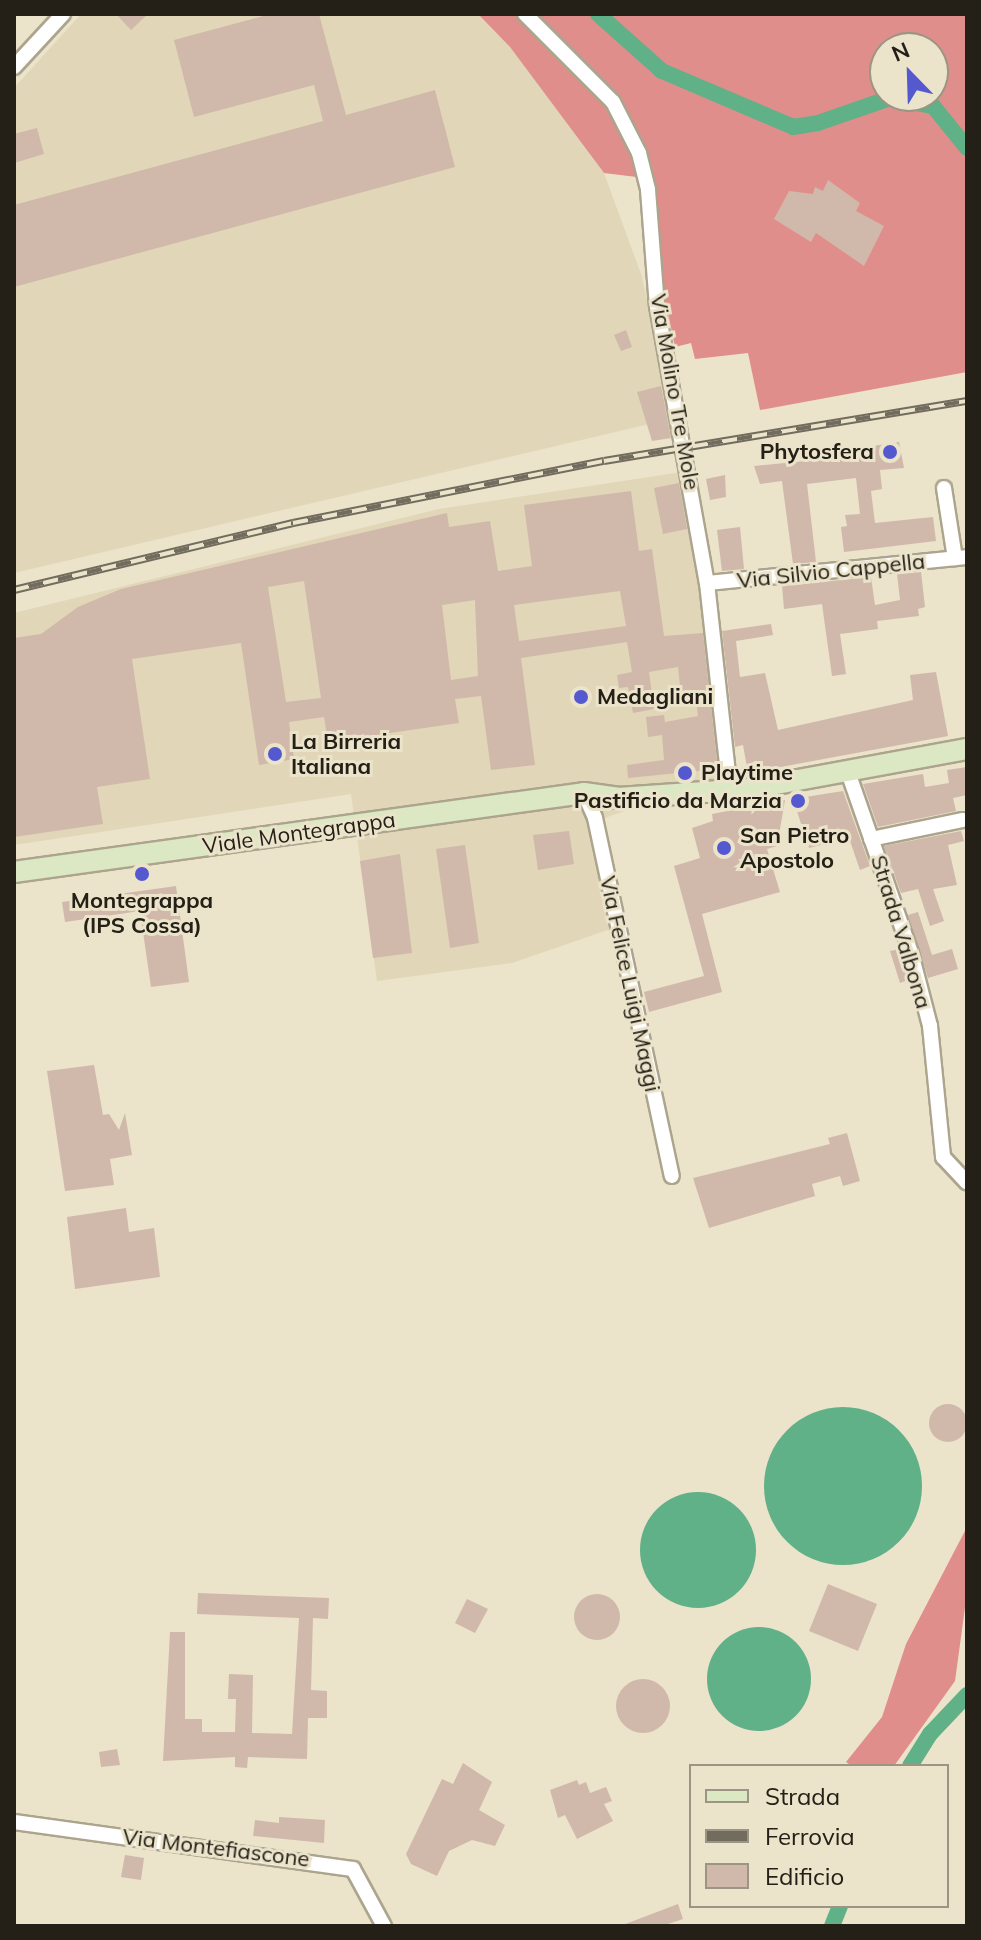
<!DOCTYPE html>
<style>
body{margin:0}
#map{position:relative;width:981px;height:1940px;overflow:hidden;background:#ebe3ca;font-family:Mulish,sans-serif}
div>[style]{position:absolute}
.built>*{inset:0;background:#e1d6b8}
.forest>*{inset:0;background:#e08e8c}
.water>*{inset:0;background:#60b088}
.round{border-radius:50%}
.canal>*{height:16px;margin:-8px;padding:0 8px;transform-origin:8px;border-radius:8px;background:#60b088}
.building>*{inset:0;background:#d0b9aa}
.roads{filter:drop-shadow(2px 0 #aca48d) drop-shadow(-2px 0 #aca48d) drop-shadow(0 2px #aca48d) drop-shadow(0 -2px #aca48d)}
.minor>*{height:14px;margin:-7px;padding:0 7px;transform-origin:7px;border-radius:7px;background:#fff}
.secondary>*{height:20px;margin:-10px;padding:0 10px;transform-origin:10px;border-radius:10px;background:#dce7c4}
.rail>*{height:8px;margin-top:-4px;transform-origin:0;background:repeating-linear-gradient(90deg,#ebe3ca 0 15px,#716c5d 0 30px);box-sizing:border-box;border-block:2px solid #716c5d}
.dots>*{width:22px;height:22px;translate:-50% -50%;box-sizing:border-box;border:4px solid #ebe3ca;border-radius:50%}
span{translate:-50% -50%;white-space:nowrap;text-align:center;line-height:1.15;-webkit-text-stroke:6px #ebe3ca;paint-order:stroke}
.street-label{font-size:22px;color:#242018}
.poi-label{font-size:22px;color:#242018;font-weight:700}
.right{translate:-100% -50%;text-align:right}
.left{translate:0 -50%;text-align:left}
.frame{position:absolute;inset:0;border:16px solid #242018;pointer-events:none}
.legend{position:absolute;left:689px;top:1764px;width:260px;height:144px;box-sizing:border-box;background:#ebe3ca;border:2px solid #9b9583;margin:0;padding:10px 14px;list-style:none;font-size:24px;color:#242018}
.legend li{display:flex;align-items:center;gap:16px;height:40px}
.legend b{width:40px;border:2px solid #9b9583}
.north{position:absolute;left:869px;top:32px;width:80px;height:80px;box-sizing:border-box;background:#ebe3ca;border:2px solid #9b9583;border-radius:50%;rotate:337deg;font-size:22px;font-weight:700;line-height:32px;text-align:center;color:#242018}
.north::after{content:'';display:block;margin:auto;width:28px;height:36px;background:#5559d0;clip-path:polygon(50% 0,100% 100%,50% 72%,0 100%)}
</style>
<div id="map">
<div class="built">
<i style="clip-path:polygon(81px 14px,478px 14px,510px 47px,604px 173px,641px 274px,675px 418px,14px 573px,14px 88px)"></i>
<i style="clip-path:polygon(682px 472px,706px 598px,726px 775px,602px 819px,625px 924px,512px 963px,377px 981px,351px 794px,14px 845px,14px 613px,439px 509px)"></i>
</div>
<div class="forest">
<i style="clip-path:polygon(evenodd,478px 14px,967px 14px,967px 372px,760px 410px,748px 353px,695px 359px,691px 343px,675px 347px,659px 270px,653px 179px,604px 173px,510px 47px,478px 14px,885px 48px,933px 48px,933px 96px,885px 96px,885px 48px)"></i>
<i style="clip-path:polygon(967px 1527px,967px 1593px,955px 1681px,894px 1766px,852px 1766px,846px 1762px,882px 1717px,906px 1644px)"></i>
</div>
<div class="water">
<i class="round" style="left:764px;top:1407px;width:158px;height:158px"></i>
<i class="round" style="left:640px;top:1492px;width:116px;height:116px"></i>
<i class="round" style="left:707px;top:1627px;width:104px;height:104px"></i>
</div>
<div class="canal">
<i style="left:598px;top:14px;width:86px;rotate:41.7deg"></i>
<i style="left:662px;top:71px;width:142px;rotate:23.1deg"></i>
<i style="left:793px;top:127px;width:25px;rotate:-9deg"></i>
<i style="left:818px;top:123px;width:76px;rotate:-19.1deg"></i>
<i style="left:890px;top:98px;width:44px;rotate:10.5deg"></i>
<i style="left:933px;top:106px;width:54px;rotate:51deg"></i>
<i style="left:910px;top:1766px;width:38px;rotate:-58deg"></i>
<i style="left:930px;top:1734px;width:54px;rotate:-46.5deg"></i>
<i style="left:832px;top:1926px;width:22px;rotate:-68deg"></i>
</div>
<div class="building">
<i style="clip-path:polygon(116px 14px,148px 14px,131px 30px)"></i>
<i style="clip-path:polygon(271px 14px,319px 14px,346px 115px,435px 90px,455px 167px,14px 287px,14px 205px,323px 121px,314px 85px,194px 117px,174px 40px)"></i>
<i style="clip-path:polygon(37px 128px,44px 154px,14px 163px,14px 134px)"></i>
<i style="clip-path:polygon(828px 180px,860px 203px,856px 211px,884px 226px,864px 266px,816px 233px,811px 242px,774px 219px,789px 191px,813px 194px,815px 187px,823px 191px)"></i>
<i style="clip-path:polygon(626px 330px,632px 347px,621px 351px,614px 335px)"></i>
<i style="clip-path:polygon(661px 386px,671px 438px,652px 441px,637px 392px)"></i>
<i style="clip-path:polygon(899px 442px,904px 468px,880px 470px,882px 489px,871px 491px,875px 523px,933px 517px,936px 541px,844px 552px,841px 527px,847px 526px,845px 515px,860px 514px,856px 478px,807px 484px,816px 562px,793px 564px,782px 481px,760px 484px,754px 466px,826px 459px,826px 453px)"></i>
<i style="clip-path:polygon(725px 475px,726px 497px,710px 500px,706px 479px)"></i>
<i style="clip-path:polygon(679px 483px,687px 529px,663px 534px,654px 488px)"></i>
<i style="clip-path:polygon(evenodd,631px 491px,639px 551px,652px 549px,664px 636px,703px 633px,718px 769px,628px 778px,627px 765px,664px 760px,662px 735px,648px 737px,646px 717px,664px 715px,665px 722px,698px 716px,695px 692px,681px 695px,678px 667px,649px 672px,654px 709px,633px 713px,628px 687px,619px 688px,617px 675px,632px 672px,627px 642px,521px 658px,535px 765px,491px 770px,481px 696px,455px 699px,459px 723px,328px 742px,324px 717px,289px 722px,294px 759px,259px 765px,241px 643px,132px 659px,150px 779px,97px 787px,103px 824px,14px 837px,14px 638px,41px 634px,78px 607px,121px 589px,447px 513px,449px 527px,490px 521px,498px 571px,532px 566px,524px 505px,631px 491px,304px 581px,321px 698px,286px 702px,268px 587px,304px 581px,631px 491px,620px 591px,626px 626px,519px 641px,514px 605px,620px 591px,631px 491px,475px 600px,478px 676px,451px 680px,442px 605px,475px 600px)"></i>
<i style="clip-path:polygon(740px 527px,744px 569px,722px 571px,717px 530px)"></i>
<i style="clip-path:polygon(921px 572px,925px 607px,918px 609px,919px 616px,877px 621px,878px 629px,840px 634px,846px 674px,832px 676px,822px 604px,784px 609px,782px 586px,871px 577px,875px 605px,900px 600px,897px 574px)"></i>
<i style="clip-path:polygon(771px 624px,773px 635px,736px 641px,740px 677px,765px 673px,778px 730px,913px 700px,910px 675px,936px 672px,948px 736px,748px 773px,743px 745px,735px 747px,722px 631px)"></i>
<i style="clip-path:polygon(967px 767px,967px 795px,953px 798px,956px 811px,878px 827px,863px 784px,923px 774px,925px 787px,949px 783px,947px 770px)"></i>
<i style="clip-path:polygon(843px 791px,870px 866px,860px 870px,849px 838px,809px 848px,793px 799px)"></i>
<i style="clip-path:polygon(785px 800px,777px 846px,767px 849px,780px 892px,702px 914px,722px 992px,649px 1012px,644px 992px,704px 976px,674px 866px,700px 858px,692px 828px,713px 821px,712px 814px)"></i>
<i style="clip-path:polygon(569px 831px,574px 864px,538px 870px,533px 835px)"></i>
<i style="clip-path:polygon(961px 831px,964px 841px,948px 845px,957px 885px,933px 889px,944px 921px,930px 926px,918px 889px,901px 893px,884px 846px)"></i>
<i style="clip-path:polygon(465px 845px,479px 943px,450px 948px,436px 849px)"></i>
<i style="clip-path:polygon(400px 854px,412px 953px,373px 958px,360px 861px)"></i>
<i style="clip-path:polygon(176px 886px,189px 982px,151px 987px,140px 911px,65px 922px,62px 902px)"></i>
<i style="clip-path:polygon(918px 912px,932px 955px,952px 949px,958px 969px,928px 978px,908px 915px)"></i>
<i style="clip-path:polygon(899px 949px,908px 980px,900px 983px,890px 951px)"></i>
<i style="clip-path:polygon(94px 1065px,103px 1115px,109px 1114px,119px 1130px,125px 1113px,132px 1155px,110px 1159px,114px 1185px,65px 1191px,47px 1071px)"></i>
<i style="clip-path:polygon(847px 1133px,860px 1181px,843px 1186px,840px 1176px,812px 1184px,815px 1196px,709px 1228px,693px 1178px,830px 1144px,828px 1138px)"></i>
<i style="clip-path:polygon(126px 1208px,129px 1232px,154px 1228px,160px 1277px,75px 1289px,67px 1217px)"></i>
<i class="round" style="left:929px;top:1404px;width:38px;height:38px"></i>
<i style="clip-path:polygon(828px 1584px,877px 1604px,858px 1651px,809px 1631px)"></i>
<i style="clip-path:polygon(198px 1593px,329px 1598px,328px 1619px,313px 1618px,311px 1690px,327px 1691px,327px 1718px,308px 1718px,307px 1759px,248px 1757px,247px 1768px,235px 1767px,235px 1757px,163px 1761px,170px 1632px,185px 1632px,185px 1719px,202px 1719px,202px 1732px,235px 1732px,236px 1699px,228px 1699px,229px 1674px,253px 1675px,252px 1733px,292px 1734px,299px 1618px,197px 1614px)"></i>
<i class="round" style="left:574px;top:1594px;width:46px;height:46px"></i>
<i style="clip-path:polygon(467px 1599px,488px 1609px,475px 1633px,455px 1623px)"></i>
<i class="round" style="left:616px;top:1679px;width:54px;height:54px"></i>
<i style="clip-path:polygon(117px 1749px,120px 1765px,101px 1767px,99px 1752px)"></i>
<i style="clip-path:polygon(463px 1763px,492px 1782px,479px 1810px,505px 1825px,495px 1846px,472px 1840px,449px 1851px,437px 1876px,411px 1864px,406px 1854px,442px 1779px,453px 1784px)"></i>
<i style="clip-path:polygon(577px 1780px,579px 1785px,586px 1782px,590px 1793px,606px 1787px,612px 1801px,604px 1804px,613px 1821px,577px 1839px,565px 1815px,558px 1818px,550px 1790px)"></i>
<i style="clip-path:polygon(279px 1817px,325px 1820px,324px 1843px,253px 1836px,255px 1820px,279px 1823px)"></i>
<i style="clip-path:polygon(125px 1855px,144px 1858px,141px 1880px,121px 1877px)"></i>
<i style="clip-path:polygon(678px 1904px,683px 1919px,662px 1926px,620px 1926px)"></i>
</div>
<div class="roads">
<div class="minor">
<i style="left:525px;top:14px;width:124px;rotate:45deg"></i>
<i style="left:613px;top:102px;width:57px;rotate:63deg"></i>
<i style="left:639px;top:153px;width:38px;rotate:76deg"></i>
<i style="left:648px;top:190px;width:116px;rotate:85.6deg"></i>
<i style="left:657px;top:306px;width:281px;rotate:79.8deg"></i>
<i style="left:707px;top:583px;width:208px;rotate:83.7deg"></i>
<i style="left:14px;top:67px;width:72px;rotate:-47.2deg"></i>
<i style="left:944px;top:488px;width:71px;rotate:81.1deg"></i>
<i style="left:707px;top:583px;width:261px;rotate:-5.7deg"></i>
<i style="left:848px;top:772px;width:192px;rotate:70.8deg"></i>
<i style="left:911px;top:953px;width:75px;rotate:75.4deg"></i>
<i style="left:930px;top:1026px;width:132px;rotate:84.3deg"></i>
<i style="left:943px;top:1157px;width:35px;rotate:47deg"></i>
<i style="left:584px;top:793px;width:27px;rotate:66deg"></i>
<i style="left:595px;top:818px;width:366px;rotate:77.9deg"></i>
<i style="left:871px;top:839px;width:94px;rotate:-11.7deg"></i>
<i style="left:14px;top:1822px;width:342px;rotate:7.9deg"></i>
<i style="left:353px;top:1869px;width:65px;rotate:61.5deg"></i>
</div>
<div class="secondary">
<i style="left:14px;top:872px;width:575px;rotate:-7.89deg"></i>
<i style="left:584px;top:793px;width:34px;rotate:8deg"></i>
<i style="left:618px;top:798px;width:131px;rotate:-3.9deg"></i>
<i style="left:749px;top:789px;width:222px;rotate:-10.4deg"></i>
</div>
</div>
<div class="rail">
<i style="left:14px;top:590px;width:287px;rotate:-13.5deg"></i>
<i style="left:293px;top:523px;width:317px;rotate:-11.3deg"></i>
<i style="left:604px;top:461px;width:368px;rotate:-9.4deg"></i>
</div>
<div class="dots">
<i style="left:890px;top:452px;background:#5559d0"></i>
<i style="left:581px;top:697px;background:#5559d0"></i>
<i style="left:275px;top:754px;background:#5559d0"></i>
<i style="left:685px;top:773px;background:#5559d0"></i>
<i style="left:798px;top:801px;background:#5559d0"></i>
<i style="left:724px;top:848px;background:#5559d0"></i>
<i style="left:142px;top:874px;background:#5559d0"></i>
</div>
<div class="street-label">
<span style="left:675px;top:392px;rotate:80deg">Via Molino Tre Mole</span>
<span style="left:831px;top:571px;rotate:-6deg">Via Silvio Cappella</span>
<span style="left:299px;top:833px;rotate:-8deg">Viale Montegrappa</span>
<span style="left:901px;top:932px;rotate:73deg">Strada Valbona</span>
<span style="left:630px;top:984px;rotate:78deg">Via Felice Luigi Maggi</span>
<span style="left:216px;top:1848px;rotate:7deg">Via Montefiascone</span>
</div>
<div class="poi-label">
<span class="right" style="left:874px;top:452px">Phytosfera</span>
<span class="left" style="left:597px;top:697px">Medagliani</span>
<span class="left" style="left:291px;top:754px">La Birreria<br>Italiana</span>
<span class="left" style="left:701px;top:773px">Playtime</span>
<span class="right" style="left:782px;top:801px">Pastificio da Marzia</span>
<span class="left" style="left:740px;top:848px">San Pietro<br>Apostolo</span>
<span style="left:142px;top:913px">Montegrappa<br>(IPS Cossa)</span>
</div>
<div class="frame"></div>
<ul class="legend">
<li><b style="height:10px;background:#dce7c4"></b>Strada</li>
<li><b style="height:10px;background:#716c5d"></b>Ferrovia</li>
<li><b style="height:22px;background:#d0b9aa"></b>Edificio</li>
</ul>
<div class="north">N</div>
</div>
